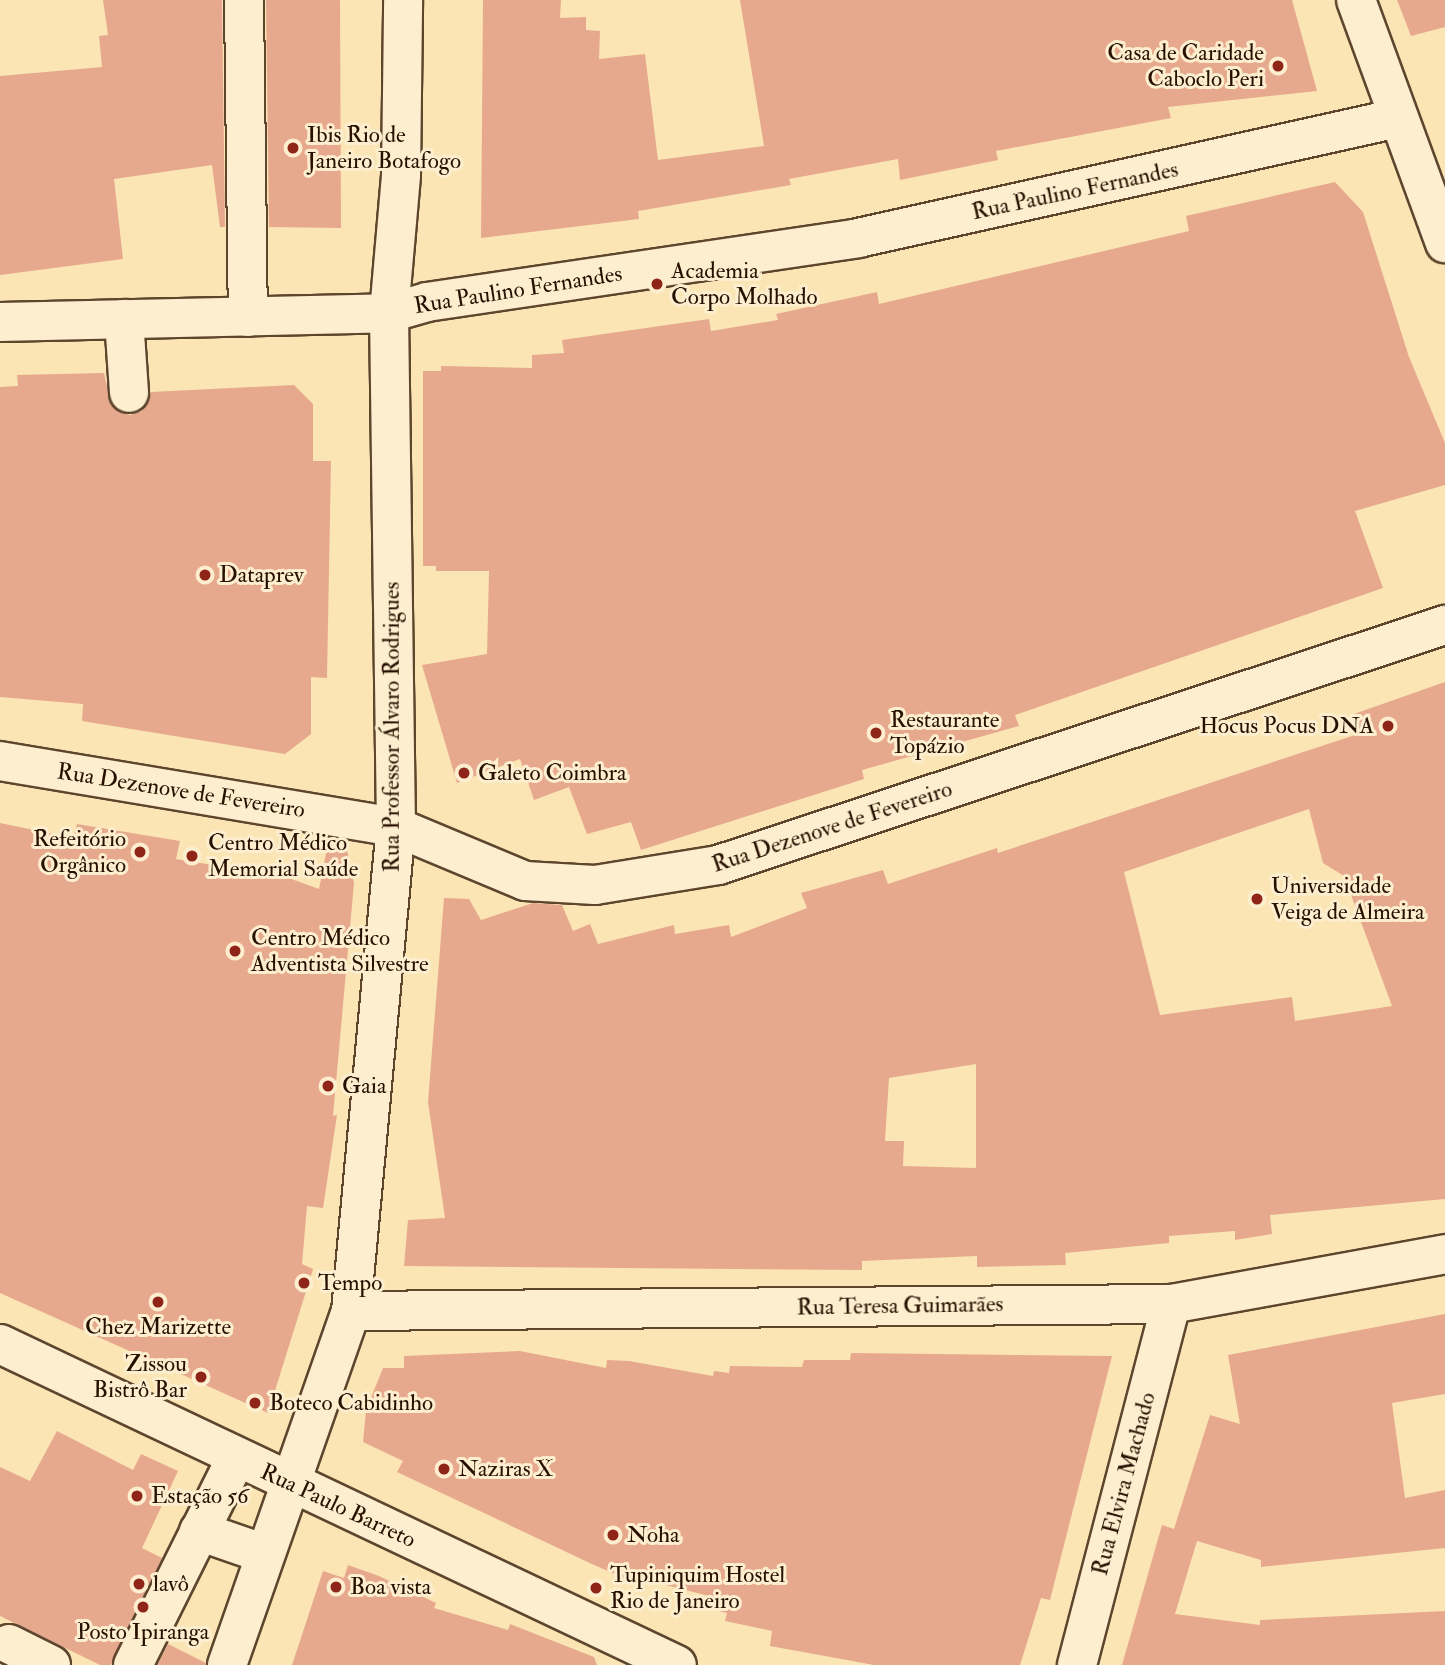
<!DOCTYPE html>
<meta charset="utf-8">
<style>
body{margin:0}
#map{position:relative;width:1445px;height:1665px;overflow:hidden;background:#fbe5b4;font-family:"IM FELL Double Pica",serif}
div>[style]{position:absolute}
.building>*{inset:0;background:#e7a98e}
.roads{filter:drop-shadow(2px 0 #5d452e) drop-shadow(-2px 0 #5d452e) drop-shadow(0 2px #5d452e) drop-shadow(0 -2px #5d452e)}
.minor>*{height:38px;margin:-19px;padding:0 19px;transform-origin:19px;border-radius:19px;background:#fceece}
.dots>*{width:19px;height:19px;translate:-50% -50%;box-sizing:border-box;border:4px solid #fceece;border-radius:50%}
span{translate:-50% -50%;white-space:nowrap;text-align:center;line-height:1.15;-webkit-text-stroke:6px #fceece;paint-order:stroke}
.poi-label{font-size:23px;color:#281001}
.right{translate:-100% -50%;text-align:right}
.left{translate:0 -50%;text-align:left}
.street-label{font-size:23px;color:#281001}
</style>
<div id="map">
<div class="building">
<i style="clip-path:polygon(103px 0,222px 0,225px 227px,220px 227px,212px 165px,114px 179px,123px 259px,0 275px,0 76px,102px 67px,99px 36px,108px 35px)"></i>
<i style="clip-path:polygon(266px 0,340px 0,341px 228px,269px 227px)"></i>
<i style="clip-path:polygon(483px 0,561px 0,560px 18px,586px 17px,586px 30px,600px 31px,599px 59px,645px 54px,658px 160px,764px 146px,740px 0,1292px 0,1317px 91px,1168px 107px,1171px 118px,996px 151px,998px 160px,900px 180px,898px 159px,789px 179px,791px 185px,638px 211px,639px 219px,481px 238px)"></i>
<i style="clip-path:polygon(1397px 0,1445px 0,1445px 27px,1411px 36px)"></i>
<i style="clip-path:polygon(1335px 182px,1363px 212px,1409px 357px,1445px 443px,1445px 485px,1355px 511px,1383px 588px,1015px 715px,1019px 726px,862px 770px,864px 779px,641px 850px,631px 822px,587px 834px,569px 787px,534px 800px,520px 759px,457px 783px,422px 665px,487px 654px,489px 571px,436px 571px,436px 566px,423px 566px,423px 371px,441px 371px,441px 366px,532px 368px,532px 355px,564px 353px,562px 340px,709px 319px,711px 331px,778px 320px,776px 314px,877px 292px,879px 304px,1189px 231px,1186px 216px)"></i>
<i style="clip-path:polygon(104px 373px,111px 405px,130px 415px,142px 411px,151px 392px,294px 385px,313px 404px,313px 461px,331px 461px,327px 678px,311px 677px,311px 734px,285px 754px,82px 721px,83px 704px,0 697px,0 387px,18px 386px,17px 375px)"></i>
<i style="clip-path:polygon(evenodd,1445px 682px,1445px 1199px,1270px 1215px,1272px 1234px,1235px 1240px,1235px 1231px,1169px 1236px,1169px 1243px,1065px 1253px,1066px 1265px,977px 1267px,977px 1256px,862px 1261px,862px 1270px,404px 1266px,408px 1220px,445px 1218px,428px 1102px,444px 898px,469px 899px,481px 920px,533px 903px,562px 905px,573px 931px,590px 924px,598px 944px,674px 925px,675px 934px,729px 925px,731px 937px,807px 908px,801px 893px,883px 870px,888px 884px,997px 848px,998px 853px,1358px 734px,1351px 715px,1445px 682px,1309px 809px,1323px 863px,1344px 876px,1392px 1006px,1295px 1021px,1292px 997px,1160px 1015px,1124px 872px,1309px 809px,1445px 682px,976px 1064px,976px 1168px,903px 1166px,904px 1141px,885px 1141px,889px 1078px,976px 1064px)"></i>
<i style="clip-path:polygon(0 823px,73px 838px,77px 824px,180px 841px,176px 859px,286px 877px,319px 889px,329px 838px,345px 841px,354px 883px,333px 1116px,337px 1115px,323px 1208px,307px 1206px,302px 1264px,313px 1269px,268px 1413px,0 1293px)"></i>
<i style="clip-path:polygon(1445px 1314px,1445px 1394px,1392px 1403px,1405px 1498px,1445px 1490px,1445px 1548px,1261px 1567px,1261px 1560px,1197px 1541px,1175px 1614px,1260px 1625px,1260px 1620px,1445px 1611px,1445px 1665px,1122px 1665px,1162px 1525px,1174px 1529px,1210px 1415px,1240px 1424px,1228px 1355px)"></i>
<i style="clip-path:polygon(520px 1351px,606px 1368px,607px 1360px,629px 1361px,713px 1376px,714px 1371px,729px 1373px,730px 1366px,802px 1367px,804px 1360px,850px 1360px,851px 1353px,1112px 1356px,1050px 1600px,1041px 1598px,1020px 1665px,874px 1665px,770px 1646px,772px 1631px,725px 1621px,727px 1613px,711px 1609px,713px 1597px,630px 1576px,629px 1580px,594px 1565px,397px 1472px,403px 1461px,363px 1442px,366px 1410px,383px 1368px,404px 1368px,404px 1356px)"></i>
<i style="clip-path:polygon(57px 1431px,133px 1470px,141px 1454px,178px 1471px,142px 1548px,162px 1558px,111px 1665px,100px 1665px,0 1616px,0 1467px,30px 1481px)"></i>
<i style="clip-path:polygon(348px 1565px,379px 1576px,436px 1603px,434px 1608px,508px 1630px,510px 1624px,594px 1657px,597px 1665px,292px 1665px,323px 1571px,344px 1578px)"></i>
<i style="clip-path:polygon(168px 1644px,206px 1663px,206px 1665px,157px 1665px)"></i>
</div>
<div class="roads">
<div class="minor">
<i style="left:244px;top:0;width:317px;rotate:89.3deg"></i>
<i style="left:1356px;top:0;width:259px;rotate:69.9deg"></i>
<i style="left:124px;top:319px;width:74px;rotate:86.1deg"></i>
<i style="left:0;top:322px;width:389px;rotate:-1.3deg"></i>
<i style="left:389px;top:313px;width:40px;rotate:-16deg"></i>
<i style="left:427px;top:302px;width:436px;rotate:-8.4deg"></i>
<i style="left:858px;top:238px;width:553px;rotate:-12.53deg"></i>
<i style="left:0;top:761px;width:401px;rotate:9.5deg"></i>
<i style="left:396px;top:827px;width:140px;rotate:22.7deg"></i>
<i style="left:525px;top:881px;width:70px;rotate:3.3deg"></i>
<i style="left:595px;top:885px;width:125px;rotate:-9.2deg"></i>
<i style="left:718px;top:865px;width:766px;rotate:-18.27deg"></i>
<i style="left:351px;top:1311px;width:820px;rotate:-0.49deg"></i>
<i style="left:1171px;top:1304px;width:279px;rotate:-10.3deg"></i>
<i style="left:0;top:1344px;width:749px;rotate:25.37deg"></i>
<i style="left:199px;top:1531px;width:70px;rotate:19.2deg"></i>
<i style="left:9px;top:1644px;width:47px;rotate:26.6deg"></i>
<i style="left:133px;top:1665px;width:231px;rotate:-63.5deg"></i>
<i style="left:227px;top:1665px;width:375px;rotate:-70.7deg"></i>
<i style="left:351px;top:1311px;width:486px;rotate:-84.7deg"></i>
<i style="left:396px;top:827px;width:514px;rotate:-90.78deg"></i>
<i style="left:389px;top:313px;width:139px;rotate:-85deg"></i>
<i style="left:401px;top:175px;width:175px;rotate:-89.3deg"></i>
<i style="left:1077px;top:1665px;width:373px;rotate:-75.4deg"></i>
</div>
</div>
<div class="dots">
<i style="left:1278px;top:66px;background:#8f2418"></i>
<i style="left:293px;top:148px;background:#8f2418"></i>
<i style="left:657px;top:284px;background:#8f2418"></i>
<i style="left:205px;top:575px;background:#8f2418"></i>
<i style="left:1388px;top:726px;background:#8f2418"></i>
<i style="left:876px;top:733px;background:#8f2418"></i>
<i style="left:464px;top:773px;background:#8f2418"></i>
<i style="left:140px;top:852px;background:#8f2418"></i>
<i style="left:192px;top:856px;background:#8f2418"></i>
<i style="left:1257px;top:899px;background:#8f2418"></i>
<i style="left:235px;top:951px;background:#8f2418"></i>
<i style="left:328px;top:1086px;background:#8f2418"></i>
<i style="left:304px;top:1283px;background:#8f2418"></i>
<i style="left:158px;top:1302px;background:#8f2418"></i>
<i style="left:201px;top:1377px;background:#8f2418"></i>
<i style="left:255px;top:1403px;background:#8f2418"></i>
<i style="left:444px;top:1469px;background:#8f2418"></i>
<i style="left:137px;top:1496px;background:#8f2418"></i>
<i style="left:613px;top:1535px;background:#8f2418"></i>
<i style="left:139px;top:1584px;background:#8f2418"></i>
<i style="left:336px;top:1587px;background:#8f2418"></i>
<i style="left:596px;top:1588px;background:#8f2418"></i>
<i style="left:143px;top:1607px;background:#8f2418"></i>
</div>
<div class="poi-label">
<span class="right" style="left:1264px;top:66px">Casa de Caridade<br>Caboclo Peri</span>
<span class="left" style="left:307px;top:148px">Ibis Rio de<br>Janeiro Botafogo</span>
<span class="left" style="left:671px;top:284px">Academia<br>Corpo Molhado</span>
<span class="left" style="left:219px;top:575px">Dataprev</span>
<span class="left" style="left:890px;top:733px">Restaurante<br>Topázio</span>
<span class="right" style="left:1374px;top:726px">Hocus Pocus DNA</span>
<span class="left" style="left:478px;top:773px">Galeto Coimbra</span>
<span class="right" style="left:126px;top:852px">Refeitório<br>Orgânico</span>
<span class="left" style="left:208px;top:856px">Centro Médico<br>Memorial Saúde</span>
<span class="left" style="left:1271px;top:899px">Universidade<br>Veiga de Almeira</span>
<span class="left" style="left:251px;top:951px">Centro Médico<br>Adventista Silvestre</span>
<span class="left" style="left:342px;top:1086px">Gaia</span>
<span class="left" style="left:318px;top:1283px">Tempo</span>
<span style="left:158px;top:1327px">Chez Marizette</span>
<span class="right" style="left:187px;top:1377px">Zissou<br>Bistrô Bar</span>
<span class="left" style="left:269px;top:1403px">Boteco Cabidinho</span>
<span class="left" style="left:458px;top:1469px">Naziras X</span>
<span class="left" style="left:151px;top:1496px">Estação 56</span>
<span class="left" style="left:627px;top:1535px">Noha</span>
<span class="left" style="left:610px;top:1588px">Tupiniquim Hostel<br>Rio de Janeiro</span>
<span class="left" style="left:153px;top:1584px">lavô</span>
<span class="left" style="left:350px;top:1587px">Boa vista</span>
<span style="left:143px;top:1632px">Posto Ipiranga</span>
</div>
<div class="street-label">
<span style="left:1075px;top:191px;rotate:-12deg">Rua Paulino Fernandes</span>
<span style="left:518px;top:290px;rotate:-9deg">Rua Paulino Fernandes</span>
<span style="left:392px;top:727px;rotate:-90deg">Rua Professor Álvaro Rodrigues</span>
<span style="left:181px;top:791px;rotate:9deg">Rua Dezenove de Fevereiro</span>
<span style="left:832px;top:827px;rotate:-18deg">Rua Dezenove de Fevereiro</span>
<span style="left:900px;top:1306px;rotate:-1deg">Rua Teresa Guimarães</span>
<span style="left:1124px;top:1484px;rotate:-75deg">Rua Elvira Machado</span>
<span style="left:338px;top:1506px;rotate:25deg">Rua Paulo Barreto</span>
</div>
</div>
